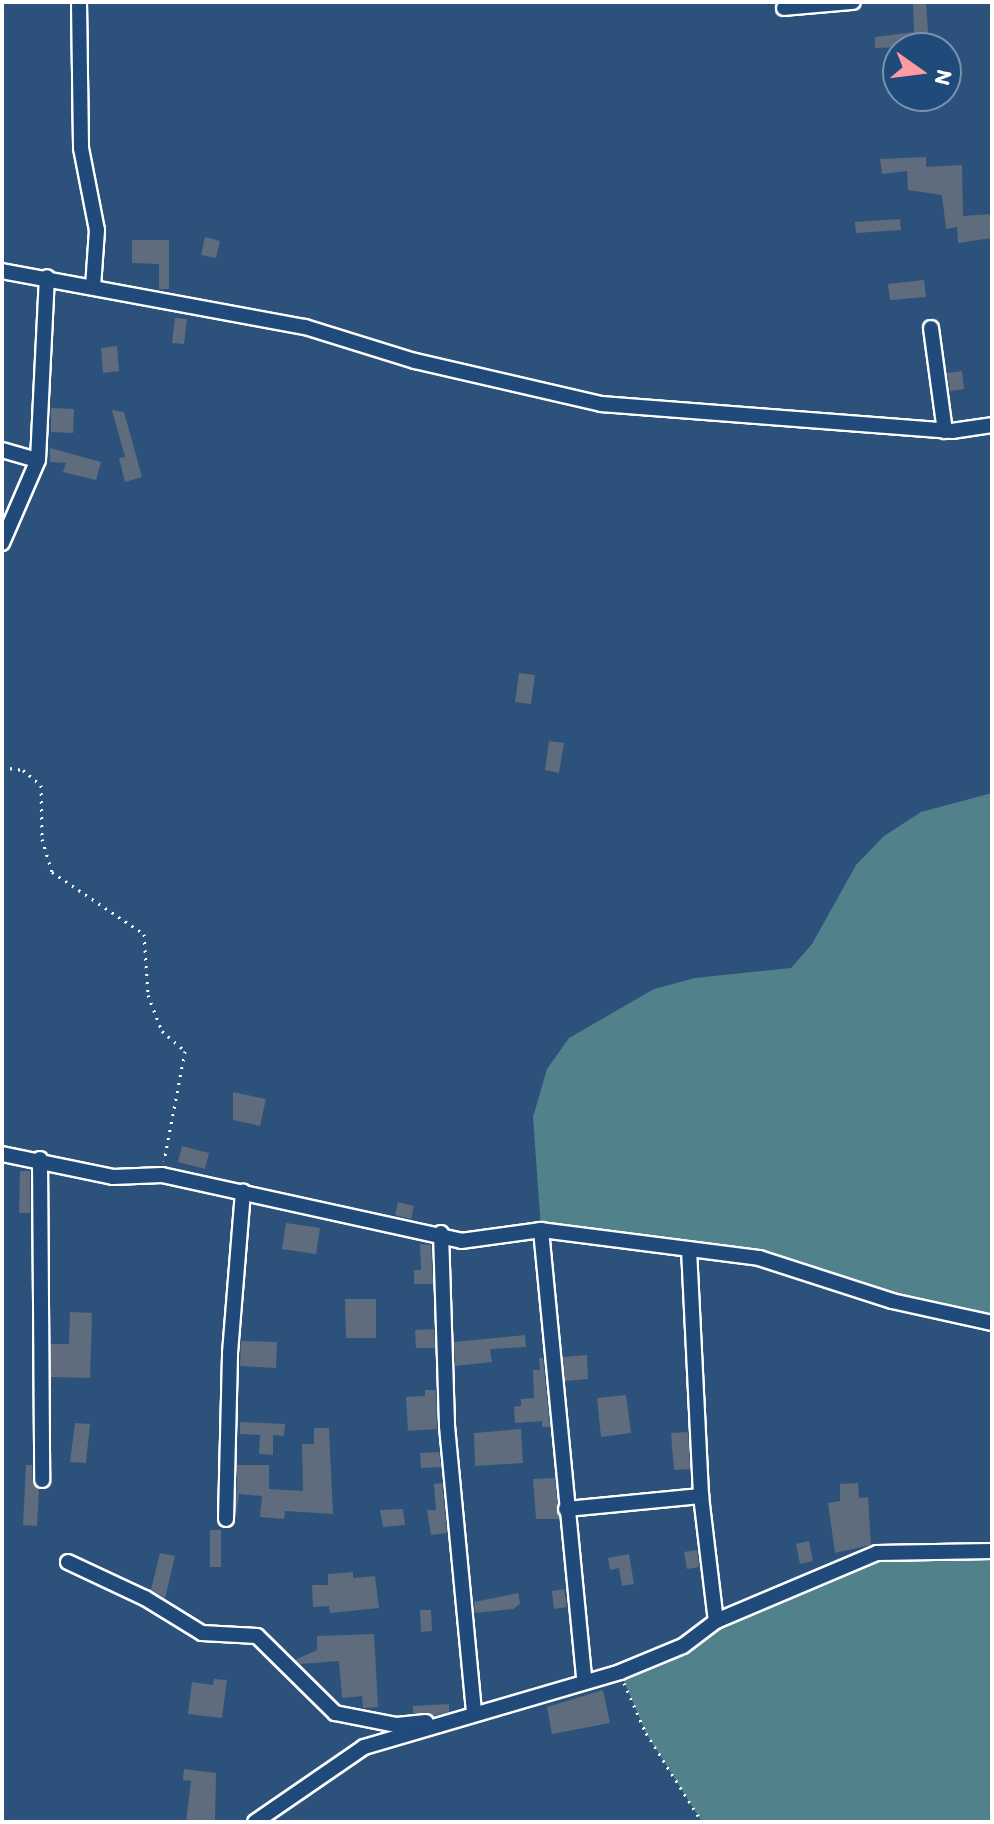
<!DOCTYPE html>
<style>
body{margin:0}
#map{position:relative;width:994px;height:1824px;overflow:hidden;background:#2c517b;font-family:Itim,sans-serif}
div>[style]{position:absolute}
.green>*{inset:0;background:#51818b}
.building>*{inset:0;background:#5e6c7e}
.path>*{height:3px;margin-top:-1.5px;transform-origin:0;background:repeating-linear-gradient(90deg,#fff 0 2px,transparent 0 8px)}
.roads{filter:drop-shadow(2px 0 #fff) drop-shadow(-2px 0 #fff) drop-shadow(0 2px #fff) drop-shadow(0 -2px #fff)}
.minor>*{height:14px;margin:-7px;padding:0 7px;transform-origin:7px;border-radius:7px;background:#1f4a7a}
span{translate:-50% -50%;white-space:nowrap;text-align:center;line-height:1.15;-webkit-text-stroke:6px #1f4a7a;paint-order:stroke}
.frame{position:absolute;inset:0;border:4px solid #fff;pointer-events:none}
.north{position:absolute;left:882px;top:32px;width:80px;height:80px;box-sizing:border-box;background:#1f4a7a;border:2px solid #7992af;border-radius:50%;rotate:104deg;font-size:22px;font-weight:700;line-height:32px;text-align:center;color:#fff}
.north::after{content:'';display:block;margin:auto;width:28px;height:36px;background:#ff9aa2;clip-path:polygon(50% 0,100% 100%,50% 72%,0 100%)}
</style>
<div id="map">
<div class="green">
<i style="clip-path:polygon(992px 793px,992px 1323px,759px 1258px,541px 1230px,533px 1117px,547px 1069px,569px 1038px,654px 989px,695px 978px,791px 968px,812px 944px,856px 865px,884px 836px,921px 812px)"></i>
<i style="clip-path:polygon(992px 1551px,992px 1822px,702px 1822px,646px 1733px,620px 1672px,716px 1621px,877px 1553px)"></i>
</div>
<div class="building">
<i style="clip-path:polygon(913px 2px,926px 2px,929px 46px,875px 48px,875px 37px,914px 32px)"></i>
<i style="clip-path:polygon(926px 157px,926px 167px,962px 165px,963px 216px,992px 214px,992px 238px,958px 243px,957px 227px,946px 229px,942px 195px,908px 190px,907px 171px,882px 174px,880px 159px)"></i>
<i style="clip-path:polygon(900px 219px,901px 230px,856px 233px,855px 222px)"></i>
<i style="clip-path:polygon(205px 237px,220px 241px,216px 258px,201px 255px)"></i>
<i style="clip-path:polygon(132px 240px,169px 240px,169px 289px,159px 289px,159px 264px,132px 263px)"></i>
<i style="clip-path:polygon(924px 280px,926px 297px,890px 300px,888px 284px)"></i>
<i style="clip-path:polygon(175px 318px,187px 319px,184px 344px,172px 343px)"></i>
<i style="clip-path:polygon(117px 346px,119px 371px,103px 373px,101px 348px)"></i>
<i style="clip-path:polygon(962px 371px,964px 389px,950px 391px,947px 373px)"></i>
<i style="clip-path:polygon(51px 408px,74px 409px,73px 433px,51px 432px)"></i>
<i style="clip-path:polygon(112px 410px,124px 412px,142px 477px,125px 482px,119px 458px,125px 457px)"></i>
<i style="clip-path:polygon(50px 448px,101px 462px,96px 480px,63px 472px,66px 463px,50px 462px)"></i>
<i style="clip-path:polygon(519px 673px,535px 675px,531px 704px,515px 702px)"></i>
<i style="clip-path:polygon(549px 741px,564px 743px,559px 773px,545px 770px)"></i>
<i style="clip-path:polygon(233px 1092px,266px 1099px,260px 1126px,233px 1120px)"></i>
<i style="clip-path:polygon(182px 1146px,209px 1153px,205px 1169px,178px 1162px)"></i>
<i style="clip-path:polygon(20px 1171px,30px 1171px,30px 1213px,19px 1213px)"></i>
<i style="clip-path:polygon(398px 1202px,414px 1206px,411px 1219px,395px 1215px)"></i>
<i style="clip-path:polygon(286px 1223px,320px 1228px,316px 1254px,282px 1249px)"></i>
<i style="clip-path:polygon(420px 1244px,431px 1245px,433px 1284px,414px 1284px,414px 1270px,421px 1270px)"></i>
<i style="clip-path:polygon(345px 1299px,376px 1299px,376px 1338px,346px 1338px)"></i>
<i style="clip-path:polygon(70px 1312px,92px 1313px,90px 1378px,51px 1377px,51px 1344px,69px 1344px)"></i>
<i style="clip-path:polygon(434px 1329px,435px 1348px,416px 1348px,415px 1330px)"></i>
<i style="clip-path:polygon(525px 1335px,526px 1347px,490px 1349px,492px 1362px,455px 1366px,454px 1342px)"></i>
<i style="clip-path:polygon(241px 1341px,277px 1342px,276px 1368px,240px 1366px)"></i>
<i style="clip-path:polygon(587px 1355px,588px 1379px,565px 1381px,563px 1357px)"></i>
<i style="clip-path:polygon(539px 1358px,543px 1358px,550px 1427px,542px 1427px,542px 1421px,515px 1423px,514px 1407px,521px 1406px,521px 1399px,534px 1398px,533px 1370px,540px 1370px)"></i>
<i style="clip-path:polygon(425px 1390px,436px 1390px,437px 1429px,408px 1431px,406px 1397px,425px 1396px)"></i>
<i style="clip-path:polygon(626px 1395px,631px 1433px,601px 1437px,597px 1398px)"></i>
<i style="clip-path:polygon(240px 1422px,285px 1424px,284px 1436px,273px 1435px,273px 1455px,259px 1454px,260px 1435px,240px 1434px)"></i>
<i style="clip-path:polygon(75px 1423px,90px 1424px,86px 1463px,70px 1462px)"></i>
<i style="clip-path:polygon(314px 1428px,329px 1428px,333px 1514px,285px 1511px,284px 1519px,260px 1517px,262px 1496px,239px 1494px,236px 1517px,237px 1465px,269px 1465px,269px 1489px,303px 1491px,302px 1444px,314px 1444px)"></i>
<i style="clip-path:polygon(521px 1429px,523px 1463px,475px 1466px,474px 1433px)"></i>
<i style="clip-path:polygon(688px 1432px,690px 1469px,674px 1470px,671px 1433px)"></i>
<i style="clip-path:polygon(439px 1452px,441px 1467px,421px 1468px,420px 1453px)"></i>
<i style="clip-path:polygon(26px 1465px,32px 1465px,33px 1484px,39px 1489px,37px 1526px,23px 1525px)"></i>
<i style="clip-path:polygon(555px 1478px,559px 1519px,536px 1519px,533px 1479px)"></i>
<i style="clip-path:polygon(442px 1483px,447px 1533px,431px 1535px,427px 1510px,436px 1510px,434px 1484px)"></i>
<i style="clip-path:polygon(858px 1483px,859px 1498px,868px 1497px,871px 1545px,835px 1553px,828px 1503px,840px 1501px,840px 1484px)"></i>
<i style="clip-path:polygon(403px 1509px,405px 1525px,383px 1527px,380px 1510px)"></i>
<i style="clip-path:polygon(210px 1530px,221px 1530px,221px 1567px,210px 1567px)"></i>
<i style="clip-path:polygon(809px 1541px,813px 1561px,800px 1564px,796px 1544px)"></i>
<i style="clip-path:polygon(697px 1550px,699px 1567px,687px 1569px,684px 1552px)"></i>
<i style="clip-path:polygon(160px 1553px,175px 1556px,165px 1598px,151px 1590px)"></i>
<i style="clip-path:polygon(629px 1554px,634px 1584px,622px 1586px,619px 1568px,610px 1570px,608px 1558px)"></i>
<i style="clip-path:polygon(353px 1572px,353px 1578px,375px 1576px,379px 1608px,330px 1613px,329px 1606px,313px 1607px,312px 1585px,328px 1585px,328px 1574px)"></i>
<i style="clip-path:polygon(564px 1589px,567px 1607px,554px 1609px,552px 1591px)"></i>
<i style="clip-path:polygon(518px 1593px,520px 1604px,513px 1609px,475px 1613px,474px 1602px)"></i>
<i style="clip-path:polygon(420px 1610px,431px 1610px,432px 1631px,421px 1632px)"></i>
<i style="clip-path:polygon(374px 1634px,378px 1707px,363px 1708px,362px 1696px,342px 1698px,339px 1661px,300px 1664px,295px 1660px,317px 1650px,317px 1636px)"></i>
<i style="clip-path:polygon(214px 1679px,227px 1680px,222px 1718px,188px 1714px,192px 1682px,213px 1685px)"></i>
<i style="clip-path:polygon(603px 1690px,610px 1723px,552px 1734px,547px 1707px)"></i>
<i style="clip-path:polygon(449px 1704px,449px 1712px,434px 1716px,413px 1713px,413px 1706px)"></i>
<i style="clip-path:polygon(184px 1769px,216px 1773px,215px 1822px,186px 1822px,191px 1781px,183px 1780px)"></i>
</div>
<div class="path">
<i style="left:2px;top:767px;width:21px;rotate:8deg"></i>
<i style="left:23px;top:770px;width:23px;rotate:40deg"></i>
<i style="left:41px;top:785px;width:54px;rotate:88.9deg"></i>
<i style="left:42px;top:839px;width:34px;rotate:73deg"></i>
<i style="left:52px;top:872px;width:111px;rotate:34deg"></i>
<i style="left:144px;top:934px;width:61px;rotate:86.2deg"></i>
<i style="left:148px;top:995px;width:39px;rotate:69deg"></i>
<i style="left:162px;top:1031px;width:30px;rotate:41deg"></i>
<i style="left:185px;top:1051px;width:112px;rotate:100.8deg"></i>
<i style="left:624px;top:1683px;width:55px;rotate:66.3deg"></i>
<i style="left:646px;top:1733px;width:105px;rotate:57.8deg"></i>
</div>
<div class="roads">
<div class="minor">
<i style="left:79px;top:2px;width:146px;rotate:89.2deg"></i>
<i style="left:81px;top:148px;width:84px;rotate:79deg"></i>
<i style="left:97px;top:230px;width:57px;rotate:94deg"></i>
<i style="left:784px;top:8px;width:69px;rotate:-5deg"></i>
<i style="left:2px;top:271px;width:308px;rotate:10.5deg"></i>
<i style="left:305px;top:327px;width:115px;rotate:17.2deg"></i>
<i style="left:415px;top:361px;width:191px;rotate:13deg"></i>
<i style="left:601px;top:404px;width:352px;rotate:4.4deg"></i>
<i style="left:952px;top:431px;width:40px;rotate:-8.5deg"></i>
<i style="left:931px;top:328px;width:104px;rotate:82.3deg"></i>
<i style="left:2px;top:450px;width:37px;rotate:16deg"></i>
<i style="left:2px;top:543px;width:90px;rotate:-66.6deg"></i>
<i style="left:38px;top:460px;width:183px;rotate:-87.2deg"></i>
<i style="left:2px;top:1154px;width:113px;rotate:11.7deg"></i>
<i style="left:113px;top:1177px;width:49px;rotate:-2.3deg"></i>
<i style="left:162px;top:1175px;width:306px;rotate:12.4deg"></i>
<i style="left:461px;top:1241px;width:81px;rotate:-7.8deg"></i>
<i style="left:541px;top:1230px;width:220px;rotate:7.3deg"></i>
<i style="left:759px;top:1258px;width:140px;rotate:17.9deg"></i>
<i style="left:892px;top:1301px;width:102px;rotate:12.4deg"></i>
<i style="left:40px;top:1159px;width:321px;rotate:89.6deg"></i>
<i style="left:541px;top:1230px;width:451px;rotate:84.5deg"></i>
<i style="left:441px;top:1233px;width:193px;rotate:88.2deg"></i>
<i style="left:447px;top:1426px;width:289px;rotate:84.6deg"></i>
<i style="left:689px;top:1249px;width:247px;rotate:87.2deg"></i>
<i style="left:701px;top:1496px;width:126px;rotate:83.2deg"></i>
<i style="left:566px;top:1509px;width:136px;rotate:-5.5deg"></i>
<i style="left:226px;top:1519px;width:166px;rotate:-88.6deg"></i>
<i style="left:230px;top:1353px;width:162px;rotate:-85.4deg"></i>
<i style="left:68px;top:1562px;width:85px;rotate:25.1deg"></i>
<i style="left:145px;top:1598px;width:67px;rotate:31.6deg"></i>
<i style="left:202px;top:1633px;width:55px;rotate:3.1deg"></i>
<i style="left:257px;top:1636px;width:110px;rotate:44.6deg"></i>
<i style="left:335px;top:1713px;width:63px;rotate:11deg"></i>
<i style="left:397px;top:1725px;width:29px;rotate:-6deg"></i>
<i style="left:255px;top:1822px;width:132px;rotate:-34.5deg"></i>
<i style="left:364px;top:1747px;width:267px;rotate:-16.3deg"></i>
<i style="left:620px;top:1672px;width:68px;rotate:-22.4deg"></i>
<i style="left:683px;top:1646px;width:41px;rotate:-37.1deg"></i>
<i style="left:716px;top:1621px;width:175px;rotate:-22.9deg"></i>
<i style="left:877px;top:1553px;width:115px;rotate:-1deg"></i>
</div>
</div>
<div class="frame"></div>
<div class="north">N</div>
</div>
